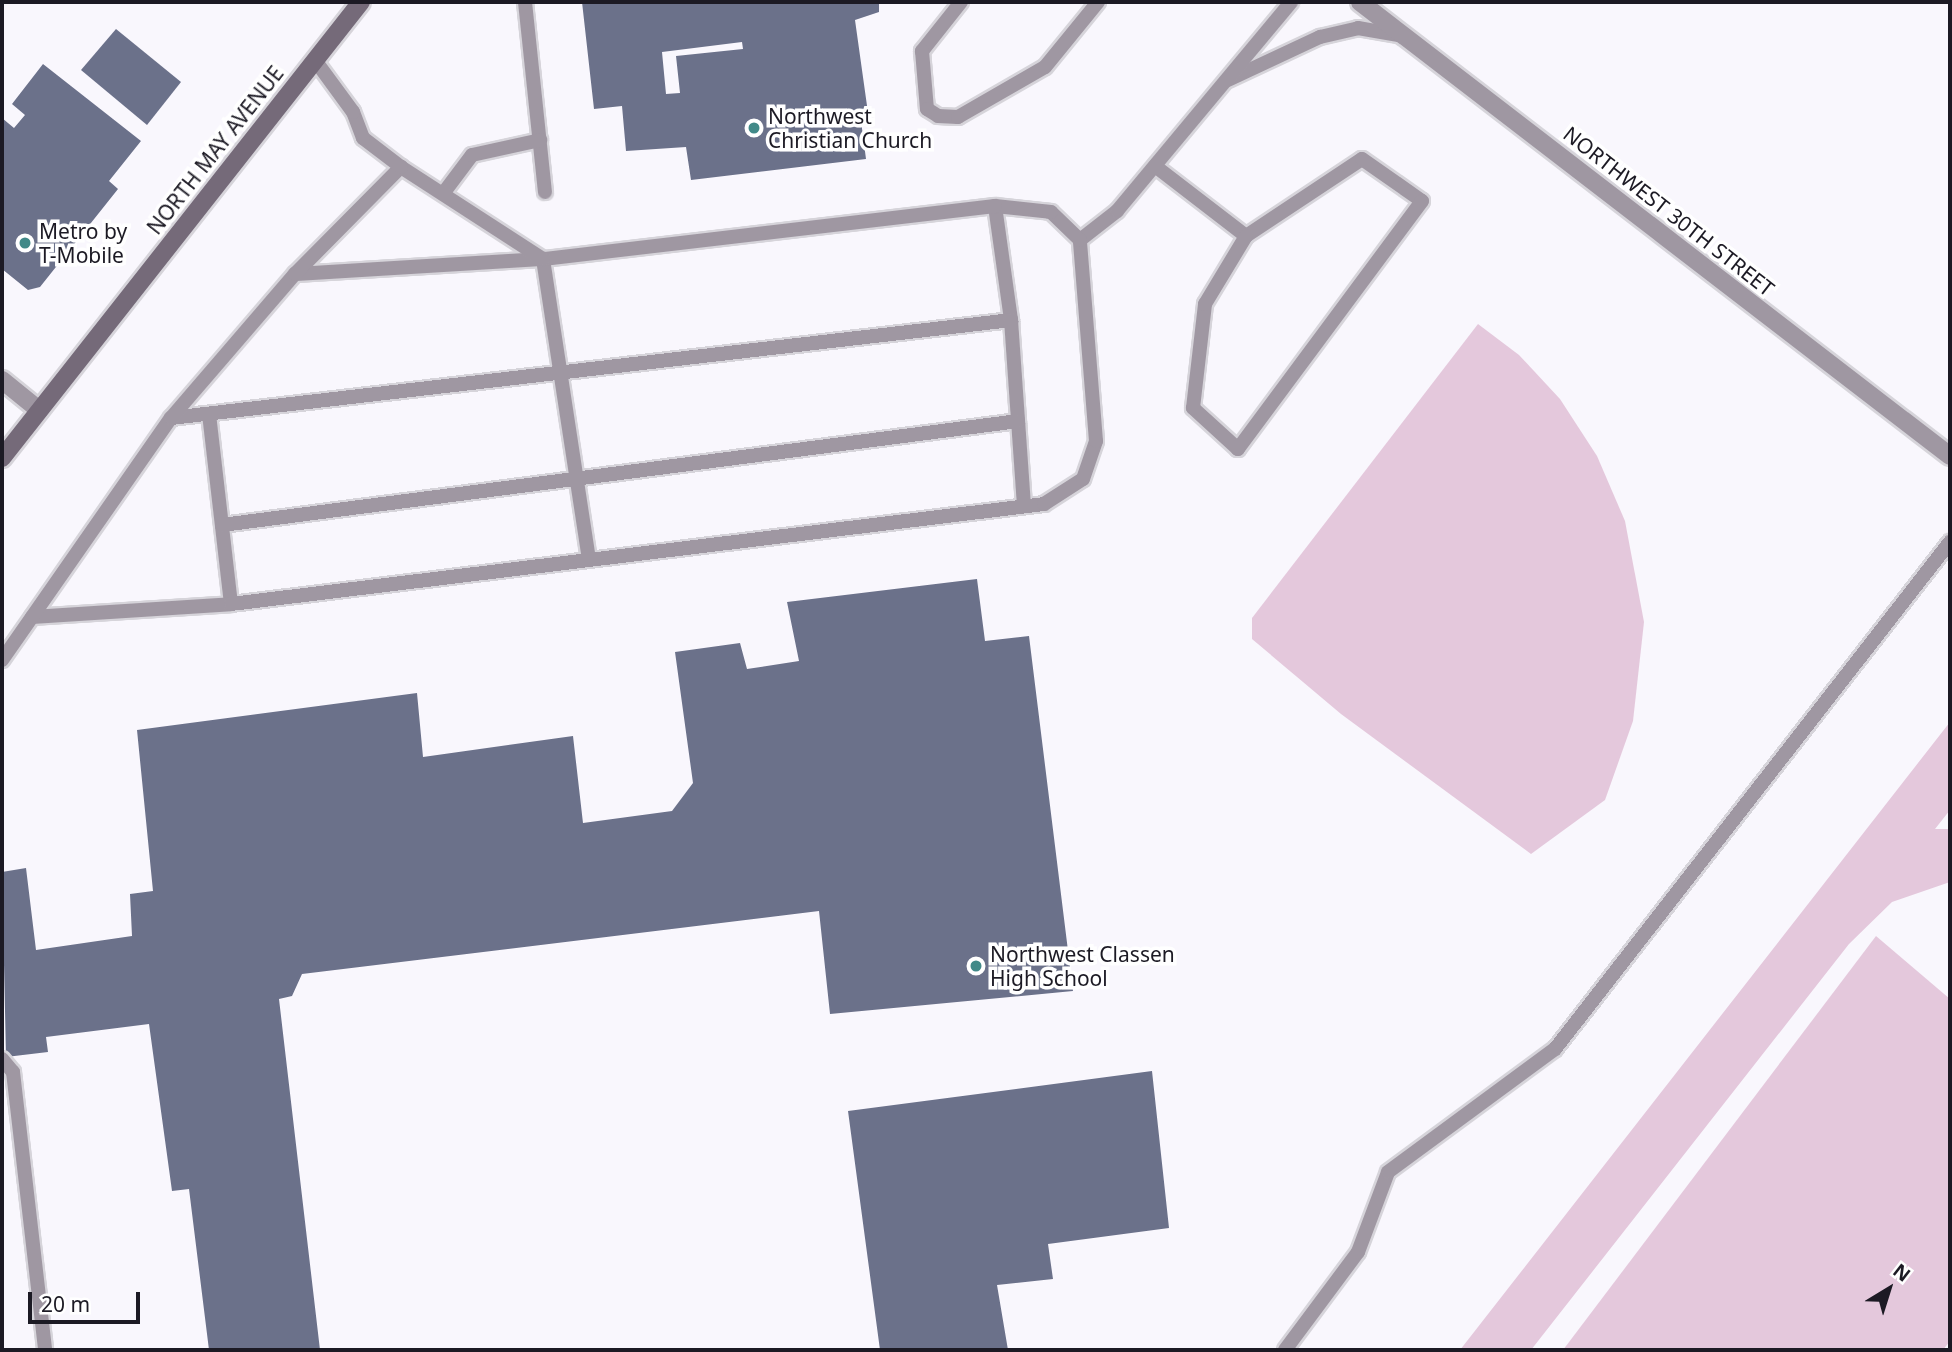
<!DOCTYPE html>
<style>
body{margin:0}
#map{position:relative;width:1952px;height:1352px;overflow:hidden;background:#f9f7fd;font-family:"Noto Sans",sans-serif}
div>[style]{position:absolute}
.green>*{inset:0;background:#e4c8dc}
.building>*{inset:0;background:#6b718a}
.roads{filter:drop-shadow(2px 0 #d6d4da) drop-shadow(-2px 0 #d6d4da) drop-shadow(0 2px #d6d4da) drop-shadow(0 -2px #d6d4da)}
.service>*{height:14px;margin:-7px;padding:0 7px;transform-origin:7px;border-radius:7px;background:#9f97a2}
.minor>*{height:18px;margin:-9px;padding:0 9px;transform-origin:9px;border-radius:9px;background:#9f97a2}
.tertiary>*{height:18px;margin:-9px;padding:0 9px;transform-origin:9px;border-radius:9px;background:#9f97a2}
.secondary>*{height:18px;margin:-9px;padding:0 9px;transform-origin:9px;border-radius:9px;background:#756a79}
.dots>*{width:19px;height:19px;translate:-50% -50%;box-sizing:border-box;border:4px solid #fff;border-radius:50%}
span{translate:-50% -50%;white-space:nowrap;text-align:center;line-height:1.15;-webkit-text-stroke:7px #fff;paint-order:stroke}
.poi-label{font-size:21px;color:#1c1a24}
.left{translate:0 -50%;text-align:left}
.street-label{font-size:21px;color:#1c1a24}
.frame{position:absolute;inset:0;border:4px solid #1c1a24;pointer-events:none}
.north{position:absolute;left:1854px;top:1254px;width:70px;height:70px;-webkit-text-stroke:5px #fff;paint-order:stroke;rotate:38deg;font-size:19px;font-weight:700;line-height:28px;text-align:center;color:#1c1a24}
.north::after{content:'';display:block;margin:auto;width:24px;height:32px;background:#1c1a24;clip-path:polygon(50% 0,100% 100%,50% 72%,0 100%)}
.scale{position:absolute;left:28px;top:1292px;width:112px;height:32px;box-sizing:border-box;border:4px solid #1c1a24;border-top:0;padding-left:9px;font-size:21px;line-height:24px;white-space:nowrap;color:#1c1a24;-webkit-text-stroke:5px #fff;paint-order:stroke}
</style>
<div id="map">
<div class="green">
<i style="clip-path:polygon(1478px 324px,1519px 355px,1560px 399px,1597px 456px,1625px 521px,1644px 622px,1633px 721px,1605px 800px,1531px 854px,1341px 714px,1252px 639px,1252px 618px)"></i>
<i style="clip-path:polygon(1950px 722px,1950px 810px,1935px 829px,1950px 829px,1950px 882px,1892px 902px,1849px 944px,1531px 1350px,1460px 1350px)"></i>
<i style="clip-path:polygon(1876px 936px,1950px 999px,1950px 1341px,1943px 1350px,1563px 1350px)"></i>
</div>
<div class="building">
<i style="clip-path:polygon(evenodd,582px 2px,879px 2px,879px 12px,855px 20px,869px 120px,861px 121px,866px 159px,691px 180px,686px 147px,626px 151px,622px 106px,594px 109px,582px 2px,742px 42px,743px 49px,676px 56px,680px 93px,666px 94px,662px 52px,742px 42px)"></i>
<i style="clip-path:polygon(116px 29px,181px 82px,147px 125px,81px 70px)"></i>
<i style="clip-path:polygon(43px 64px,141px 141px,109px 181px,118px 189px,40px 287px,28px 290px,2px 269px,2px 118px,14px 128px,25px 115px,12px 104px)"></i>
<i style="clip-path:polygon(977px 579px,985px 641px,1029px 636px,1073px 991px,830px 1014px,819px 911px,302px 974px,292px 996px,279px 999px,320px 1350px,209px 1350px,189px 1189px,172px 1191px,149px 1024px,46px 1037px,48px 1052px,6px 1057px,2px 872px,26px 868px,36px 950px,132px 936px,130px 894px,153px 891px,137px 730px,417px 693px,423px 757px,573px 736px,583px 823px,672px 811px,693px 783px,675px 652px,740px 643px,747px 669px,799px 661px,787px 602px)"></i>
<i style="clip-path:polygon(1152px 1071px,1169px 1228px,1048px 1244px,1053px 1279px,997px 1285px,1008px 1350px,880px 1350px,848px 1111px)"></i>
</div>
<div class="roads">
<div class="service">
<i style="left:525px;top:2px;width:191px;rotate:84deg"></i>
<i style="left:961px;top:2px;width:63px;rotate:128.5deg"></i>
<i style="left:922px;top:51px;width:58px;rotate:85.1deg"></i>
<i style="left:927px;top:109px;width:13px;rotate:32deg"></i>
<i style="left:938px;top:116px;width:20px;rotate:3deg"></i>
<i style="left:958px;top:117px;width:100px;rotate:-29.9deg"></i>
<i style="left:1045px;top:67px;width:84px;rotate:-50.8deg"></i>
<i style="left:1228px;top:80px;width:102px;rotate:-25.1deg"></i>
<i style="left:1320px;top:37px;width:39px;rotate:-13deg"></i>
<i style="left:1358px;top:28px;width:47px;rotate:9.9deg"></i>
<i style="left:1155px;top:166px;width:115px;rotate:37.6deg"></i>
<i style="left:1246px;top:236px;width:139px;rotate:-33.6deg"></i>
<i style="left:1362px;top:159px;width:73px;rotate:35deg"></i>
<i style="left:1422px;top:201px;width:309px;rotate:126.6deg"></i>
<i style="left:1238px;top:449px;width:61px;rotate:-137.7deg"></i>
<i style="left:1193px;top:408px;width:105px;rotate:-83.4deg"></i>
<i style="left:1205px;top:304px;width:79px;rotate:-58.9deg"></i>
<i style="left:445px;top:191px;width:45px;rotate:-53.1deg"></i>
<i style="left:472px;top:155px;width:70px;rotate:-12.4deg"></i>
<i style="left:995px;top:206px;width:115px;rotate:82deg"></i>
<i style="left:1080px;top:240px;width:47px;rotate:-38.1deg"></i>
<i style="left:1117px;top:211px;width:272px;rotate:-50.2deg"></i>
<i style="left:295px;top:274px;width:248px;rotate:-3.5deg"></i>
<i style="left:543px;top:259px;width:304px;rotate:81.3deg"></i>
<i style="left:209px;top:414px;width:191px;rotate:83.4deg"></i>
<i style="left:171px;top:418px;width:846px;rotate:-6.65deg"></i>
<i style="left:1011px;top:320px;width:186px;rotate:86deg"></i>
<i style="left:222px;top:525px;width:803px;rotate:-7.44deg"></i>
<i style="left:32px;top:617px;width:199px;rotate:-3.7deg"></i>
<i style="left:231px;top:604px;width:819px;rotate:-7.01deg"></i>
<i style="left:1044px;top:504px;width:46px;rotate:-32.7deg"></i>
<i style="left:1083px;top:479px;width:40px;rotate:-71.1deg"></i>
<i style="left:1096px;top:441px;width:202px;rotate:-94.6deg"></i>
<i style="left:1080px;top:240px;width:40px;rotate:-136deg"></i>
<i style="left:1051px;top:212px;width:56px;rotate:-173.9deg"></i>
<i style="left:995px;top:206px;width:455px;rotate:173.3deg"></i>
<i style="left:543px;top:259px;width:169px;rotate:-147.1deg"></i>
<i style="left:2px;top:660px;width:295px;rotate:-55.1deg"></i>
<i style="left:171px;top:418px;width:190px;rotate:-49.3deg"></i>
<i style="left:295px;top:274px;width:151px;rotate:-45.3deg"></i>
<i style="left:401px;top:167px;width:48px;rotate:-142.7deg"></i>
<i style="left:363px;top:138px;width:28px;rotate:-111deg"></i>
<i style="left:353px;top:112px;width:64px;rotate:-126.2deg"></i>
<i style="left:2px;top:1059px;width:17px;rotate:50deg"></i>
<i style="left:13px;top:1072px;width:280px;rotate:83.4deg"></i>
<i style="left:1285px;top:1350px;width:122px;rotate:-53.3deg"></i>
<i style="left:1358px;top:1252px;width:85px;rotate:-69.4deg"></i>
<i style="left:1388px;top:1172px;width:207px;rotate:-36.4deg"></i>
<i style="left:1555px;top:1049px;width:643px;rotate:-52.08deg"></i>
</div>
<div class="minor">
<i style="left:2px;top:380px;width:48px;rotate:39deg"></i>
</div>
<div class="tertiary">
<i style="left:1360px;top:2px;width:744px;rotate:37.58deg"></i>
</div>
<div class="secondary">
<i style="left:2px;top:458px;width:580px;rotate:-51.79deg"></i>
</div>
</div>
<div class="dots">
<i style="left:754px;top:128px;background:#418988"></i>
<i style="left:25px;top:243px;background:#418988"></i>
<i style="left:976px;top:966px;background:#418988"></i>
</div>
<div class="poi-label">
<span class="left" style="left:768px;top:128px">Northwest<br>Christian Church</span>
<span class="left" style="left:39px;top:243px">Metro by<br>T-Mobile</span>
<span class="left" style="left:990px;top:966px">Northwest Classen<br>High School</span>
</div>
<div class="street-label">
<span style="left:215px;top:150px;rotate:-52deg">NORTH MAY AVENUE</span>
<span style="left:1669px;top:211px;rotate:38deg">NORTHWEST 30TH STREET</span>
</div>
<div class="frame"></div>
<div class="north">N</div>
<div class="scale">20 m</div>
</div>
